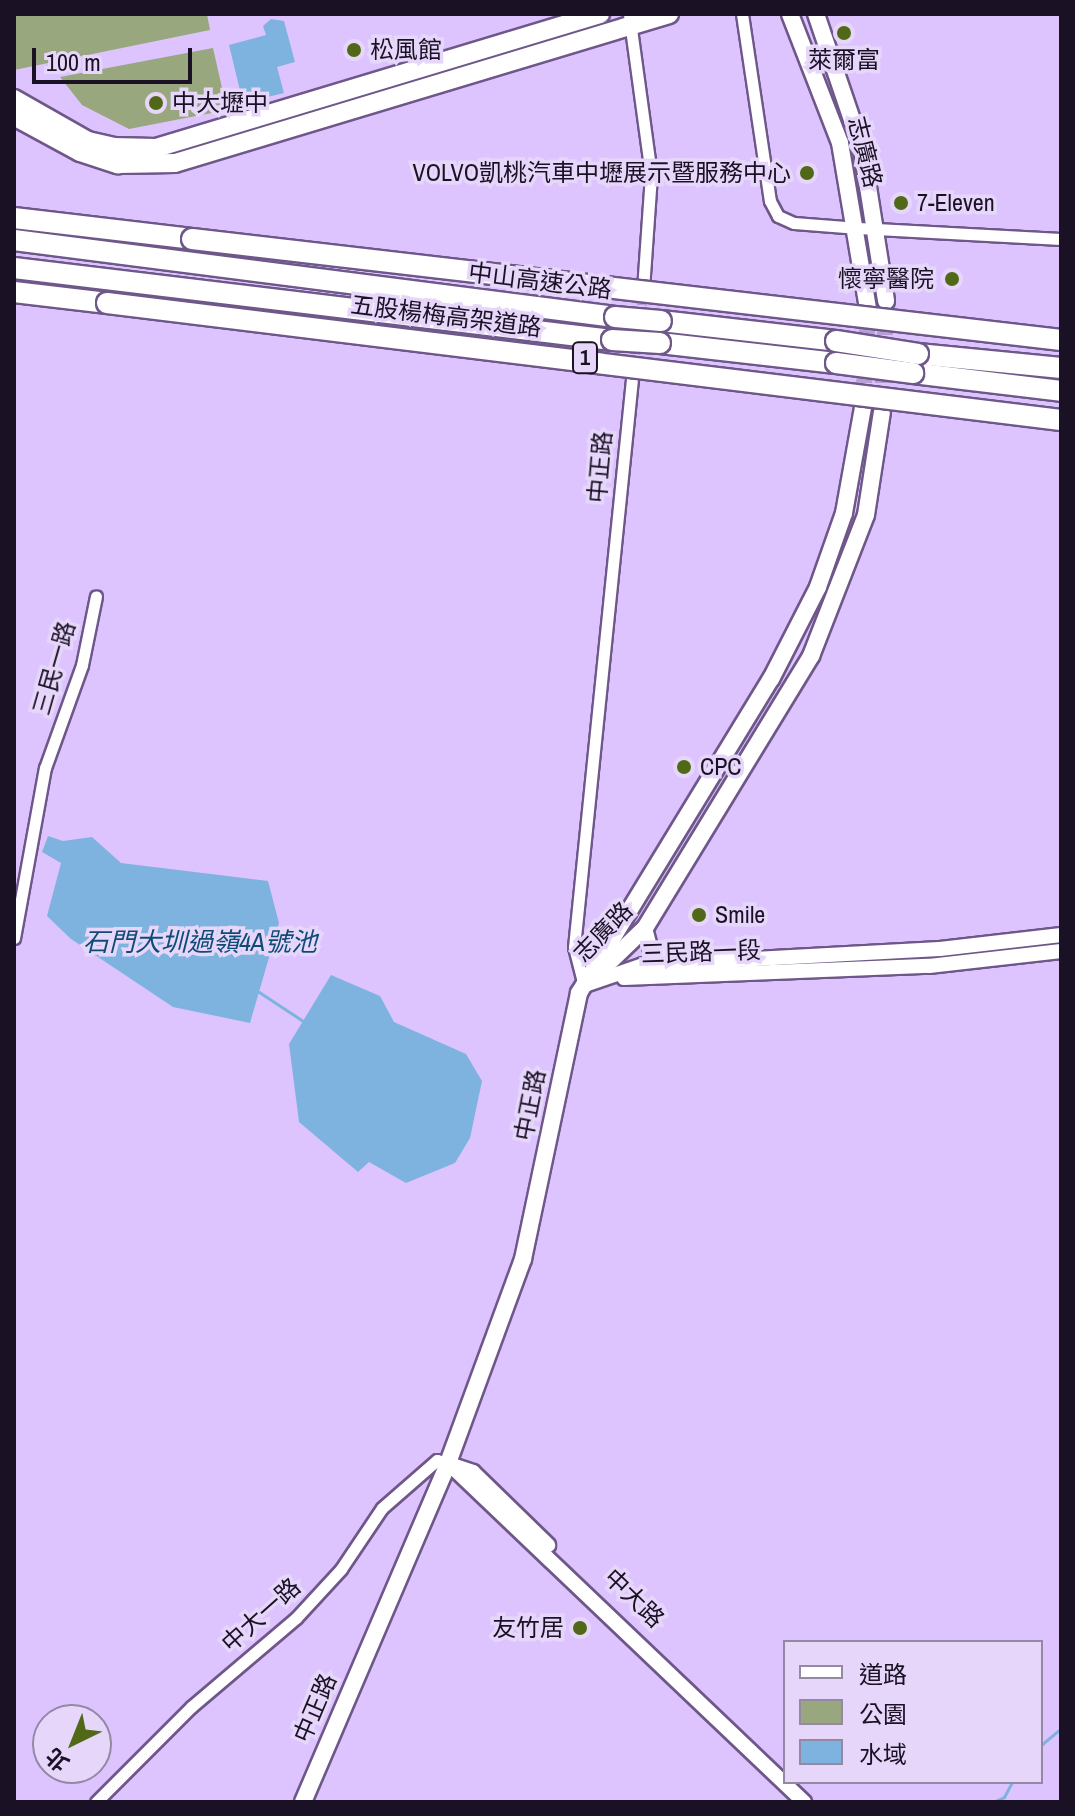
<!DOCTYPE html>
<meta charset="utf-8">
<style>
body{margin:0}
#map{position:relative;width:1075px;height:1816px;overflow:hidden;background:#dec4fe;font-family:"Archivo Narrow","Noto Sans TC",sans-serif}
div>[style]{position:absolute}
.green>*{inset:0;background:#98a77e}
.water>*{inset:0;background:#7fb3df}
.stream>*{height:3px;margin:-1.5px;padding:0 1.5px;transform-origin:1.5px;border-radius:1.5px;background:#7fb3df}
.minor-tunnel>*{height:11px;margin-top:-5.5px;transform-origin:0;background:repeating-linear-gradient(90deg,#b7a0d3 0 11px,transparent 0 16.5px)}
.secondary-tunnel>*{height:16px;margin-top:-8px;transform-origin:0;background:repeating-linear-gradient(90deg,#b7a0d3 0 16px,transparent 0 24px)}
.roads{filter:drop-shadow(2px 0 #6e5789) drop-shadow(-2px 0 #6e5789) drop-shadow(0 2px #6e5789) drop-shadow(0 -2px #6e5789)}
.minor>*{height:11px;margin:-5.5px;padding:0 5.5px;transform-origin:5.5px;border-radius:5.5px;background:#fff}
.tertiary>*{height:14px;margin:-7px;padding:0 7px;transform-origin:7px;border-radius:7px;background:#fff}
.secondary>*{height:16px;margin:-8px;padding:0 8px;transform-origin:8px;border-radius:8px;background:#fff}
.primary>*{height:18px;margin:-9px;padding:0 9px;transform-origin:9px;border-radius:9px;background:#fff}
.motorway>*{height:20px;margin:-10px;padding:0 10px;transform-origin:10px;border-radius:10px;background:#fff}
.bridges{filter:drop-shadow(2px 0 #6e5789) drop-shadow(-2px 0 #6e5789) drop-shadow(0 2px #6e5789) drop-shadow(0 -2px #6e5789)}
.motorway-bridge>*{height:20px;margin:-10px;padding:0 10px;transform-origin:10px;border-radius:10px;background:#fff}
.dots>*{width:22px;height:22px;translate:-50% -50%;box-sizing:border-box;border:4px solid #e6d7fa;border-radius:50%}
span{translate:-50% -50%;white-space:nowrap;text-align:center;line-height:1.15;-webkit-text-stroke:7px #e6d7fa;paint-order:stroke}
.shield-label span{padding:2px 6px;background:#e6d7fa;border:2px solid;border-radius:6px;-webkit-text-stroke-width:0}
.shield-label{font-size:22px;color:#1a1125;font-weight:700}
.poi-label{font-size:24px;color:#1a1125}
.left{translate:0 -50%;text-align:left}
.right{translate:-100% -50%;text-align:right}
.street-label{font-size:24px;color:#1a1125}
.water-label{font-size:26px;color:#0f4c75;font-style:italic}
.frame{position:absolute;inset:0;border:16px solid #1a1125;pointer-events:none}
.legend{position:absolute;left:783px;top:1640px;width:260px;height:144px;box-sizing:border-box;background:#e6d7fa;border:2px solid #9488a5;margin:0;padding:10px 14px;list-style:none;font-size:24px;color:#1a1125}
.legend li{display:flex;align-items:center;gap:16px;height:40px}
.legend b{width:40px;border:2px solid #9488a5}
.north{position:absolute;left:32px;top:1704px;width:80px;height:80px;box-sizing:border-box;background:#e6d7fa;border:2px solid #9488a5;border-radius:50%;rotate:223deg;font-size:22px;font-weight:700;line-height:32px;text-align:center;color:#1a1125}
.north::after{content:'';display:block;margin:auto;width:28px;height:36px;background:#516818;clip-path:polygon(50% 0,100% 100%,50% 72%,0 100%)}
.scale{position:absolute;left:32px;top:48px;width:160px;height:36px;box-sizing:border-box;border:4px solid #1a1125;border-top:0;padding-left:10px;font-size:24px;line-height:28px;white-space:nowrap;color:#1a1125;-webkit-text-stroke:6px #e6d7fa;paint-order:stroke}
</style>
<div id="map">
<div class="green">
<i style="clip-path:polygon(14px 14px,207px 14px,210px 30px,14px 70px)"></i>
<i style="clip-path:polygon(213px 48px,227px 110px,129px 129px,82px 105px,60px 77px)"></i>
</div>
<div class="water">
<i style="clip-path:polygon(271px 19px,284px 21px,295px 62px,277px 67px,284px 93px,243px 103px,229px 45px,266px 35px,263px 26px)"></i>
<i style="clip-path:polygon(48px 836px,63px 841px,92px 837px,121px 863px,268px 881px,279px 923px,250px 1023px,173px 1007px,71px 939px,47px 916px,61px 863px,42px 852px)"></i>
<i style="clip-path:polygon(331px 975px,380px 996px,394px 1022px,466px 1054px,482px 1081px,470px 1138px,455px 1163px,406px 1183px,369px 1162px,358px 1172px,299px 1122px,289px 1044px)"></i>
</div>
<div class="stream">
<i style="left:259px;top:992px;width:53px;rotate:33.4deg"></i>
<i style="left:1041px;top:1745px;width:26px;rotate:-40deg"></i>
<i style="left:993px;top:1802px;width:12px;rotate:-24deg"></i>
<i style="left:1004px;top:1797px;width:17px;rotate:-62deg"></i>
</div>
<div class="minor-tunnel">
<i style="left:633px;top:370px;width:81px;rotate:-82.9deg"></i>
</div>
<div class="secondary-tunnel">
<i style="left:863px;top:407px;width:99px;rotate:-87.1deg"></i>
<i style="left:882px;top:407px;width:97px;rotate:-87.6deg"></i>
</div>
<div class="roads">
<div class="minor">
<i style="left:629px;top:14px;width:162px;rotate:82.2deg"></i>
<i style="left:651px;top:175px;width:115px;rotate:94deg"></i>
<i style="left:742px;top:14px;width:189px;rotate:81.5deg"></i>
<i style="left:770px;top:201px;width:17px;rotate:62deg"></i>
<i style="left:778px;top:216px;width:17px;rotate:24deg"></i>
<i style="left:794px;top:223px;width:64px;rotate:4.5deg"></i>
<i style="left:858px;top:228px;width:203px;rotate:3.1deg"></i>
<i style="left:14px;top:938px;width:173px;rotate:-79.7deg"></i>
<i style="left:45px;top:768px;width:109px;rotate:-70.2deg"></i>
<i style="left:82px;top:665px;width:70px;rotate:-78.5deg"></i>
<i style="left:584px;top:986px;width:40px;rotate:-104.4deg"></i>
<i style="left:574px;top:947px;width:571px;rotate:-84.17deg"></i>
<i style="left:96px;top:1802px;width:134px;rotate:-45deg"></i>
<i style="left:191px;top:1707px;width:138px;rotate:-40.3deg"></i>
<i style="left:296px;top:1618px;width:67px;rotate:-47.4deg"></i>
<i style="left:341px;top:1569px;width:73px;rotate:-56.1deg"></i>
<i style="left:382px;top:1508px;width:73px;rotate:-41.1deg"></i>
<i style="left:437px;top:1460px;width:11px;rotate:15deg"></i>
</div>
<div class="tertiary">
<i style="left:645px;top:928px;width:20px;rotate:75deg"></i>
<i style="left:650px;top:947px;width:26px;rotate:37deg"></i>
<i style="left:624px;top:978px;width:305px;rotate:-2.3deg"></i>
<i style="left:929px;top:966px;width:133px;rotate:-6.5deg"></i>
<i style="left:588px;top:984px;width:58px;rotate:-19.1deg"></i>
<i style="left:643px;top:965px;width:297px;rotate:-3.1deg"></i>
<i style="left:940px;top:949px;width:122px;rotate:-6.6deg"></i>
<i style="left:448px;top:1463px;width:492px;rotate:43.6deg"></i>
<i style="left:455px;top:1466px;width:19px;rotate:18deg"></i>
<i style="left:473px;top:1472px;width:105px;rotate:44.2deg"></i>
</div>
<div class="secondary">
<i style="left:790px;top:14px;width:138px;rotate:68.8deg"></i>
<i style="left:840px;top:143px;width:167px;rotate:80.4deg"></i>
<i style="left:816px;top:14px;width:143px;rotate:71.2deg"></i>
<i style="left:862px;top:149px;width:154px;rotate:81deg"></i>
<i style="left:594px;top:977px;width:71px;rotate:-43.9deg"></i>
<i style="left:645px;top:928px;width:319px;rotate:-58.6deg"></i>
<i style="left:811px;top:656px;width:151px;rotate:-68.7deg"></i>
<i style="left:866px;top:515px;width:104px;rotate:-81.2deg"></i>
<i style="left:303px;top:1802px;width:369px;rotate:-66.8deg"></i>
<i style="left:448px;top:1463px;width:217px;rotate:-69.8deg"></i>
<i style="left:523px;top:1259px;width:272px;rotate:-78.1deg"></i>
<i style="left:579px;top:993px;width:368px;rotate:-58.6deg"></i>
<i style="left:771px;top:679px;width:103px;rotate:-62.9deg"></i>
<i style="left:818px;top:587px;width:78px;rotate:-70.6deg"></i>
<i style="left:844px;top:513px;width:108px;rotate:-79.8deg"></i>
</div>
<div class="primary">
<i style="left:14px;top:99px;width:85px;rotate:29.6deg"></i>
<i style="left:88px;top:141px;width:26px;rotate:13deg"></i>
<i style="left:113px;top:147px;width:43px;rotate:1.3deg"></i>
<i style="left:156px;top:148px;width:464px;rotate:-16.8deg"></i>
<i style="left:14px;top:116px;width:75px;rotate:28.6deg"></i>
<i style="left:80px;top:152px;width:40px;rotate:18deg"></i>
<i style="left:118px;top:164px;width:57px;rotate:-1deg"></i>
<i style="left:175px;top:163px;width:516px;rotate:-16.78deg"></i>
</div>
<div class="motorway">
<i style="left:14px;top:218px;width:179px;rotate:6.7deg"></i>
<i style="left:14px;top:240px;width:606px;rotate:7.3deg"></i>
<i style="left:14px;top:268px;width:602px;rotate:6.87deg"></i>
<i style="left:14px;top:292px;width:94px;rotate:6.7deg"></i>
<i style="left:661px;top:321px;width:176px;rotate:6.5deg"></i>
<i style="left:660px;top:343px;width:177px;rotate:6.5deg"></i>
<i style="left:918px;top:354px;width:144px;rotate:5.6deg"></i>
<i style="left:913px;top:373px;width:149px;rotate:6.9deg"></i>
</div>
</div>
<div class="bridges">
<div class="motorway-bridge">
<i style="left:192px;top:239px;width:875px;rotate:6.63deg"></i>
<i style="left:107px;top:303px;width:961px;rotate:6.99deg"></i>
<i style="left:615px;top:317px;width:46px;rotate:5deg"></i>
<i style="left:612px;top:340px;width:48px;rotate:3.6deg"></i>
<i style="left:836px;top:341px;width:83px;rotate:9deg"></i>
<i style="left:836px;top:363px;width:78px;rotate:7.4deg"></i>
</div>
</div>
<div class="dots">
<i style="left:844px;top:33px;background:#516818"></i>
<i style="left:354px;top:50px;background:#516818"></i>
<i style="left:156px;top:103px;background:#516818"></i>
<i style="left:807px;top:173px;background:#516818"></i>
<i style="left:901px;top:203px;background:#516818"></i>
<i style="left:952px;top:279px;background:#516818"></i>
<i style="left:684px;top:767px;background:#516818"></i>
<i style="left:699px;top:915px;background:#516818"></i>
<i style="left:580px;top:1628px;background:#516818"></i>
</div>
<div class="shield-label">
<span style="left:585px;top:358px">1</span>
</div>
<div class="poi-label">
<span class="left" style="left:370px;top:50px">松風館</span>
<span style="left:844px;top:60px">萊爾富</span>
<span class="left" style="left:172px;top:103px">中大壢中</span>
<span class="right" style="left:791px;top:173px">VOLVO凱桃汽車中壢展示暨服務中心</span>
<span class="left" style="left:917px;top:203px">7-Eleven</span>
<span class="right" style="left:934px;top:279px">懷寧醫院</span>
<span class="left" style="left:700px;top:767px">CPC</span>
<span class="left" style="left:715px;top:915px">Smile</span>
<span class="right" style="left:564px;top:1628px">友竹居</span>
</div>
<div class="street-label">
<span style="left:865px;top:152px;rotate:76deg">志廣路</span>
<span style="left:540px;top:281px;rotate:7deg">中山高速公路</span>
<span style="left:446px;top:316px;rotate:7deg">五股楊梅高架道路</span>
<span style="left:600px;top:467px;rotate:-85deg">中正路</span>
<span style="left:54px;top:668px;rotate:-74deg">三民一路</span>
<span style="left:603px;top:932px;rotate:-46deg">志廣路</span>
<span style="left:701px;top:952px;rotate:-2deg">三民路一段</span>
<span style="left:530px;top:1105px;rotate:-79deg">中正路</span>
<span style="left:634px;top:1598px;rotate:44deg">中大路</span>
<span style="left:261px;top:1615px;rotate:-42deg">中大一路</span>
<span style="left:315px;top:1708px;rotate:-67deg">中正路</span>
</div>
<div class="water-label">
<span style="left:200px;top:942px">石門大圳過嶺4A號池</span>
</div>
<div class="frame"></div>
<ul class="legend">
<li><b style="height:10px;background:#fff"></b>道路</li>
<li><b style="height:22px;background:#98a77e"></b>公園</li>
<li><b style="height:22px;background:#7fb3df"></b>水域</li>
</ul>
<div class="north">北</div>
<div class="scale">100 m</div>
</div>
